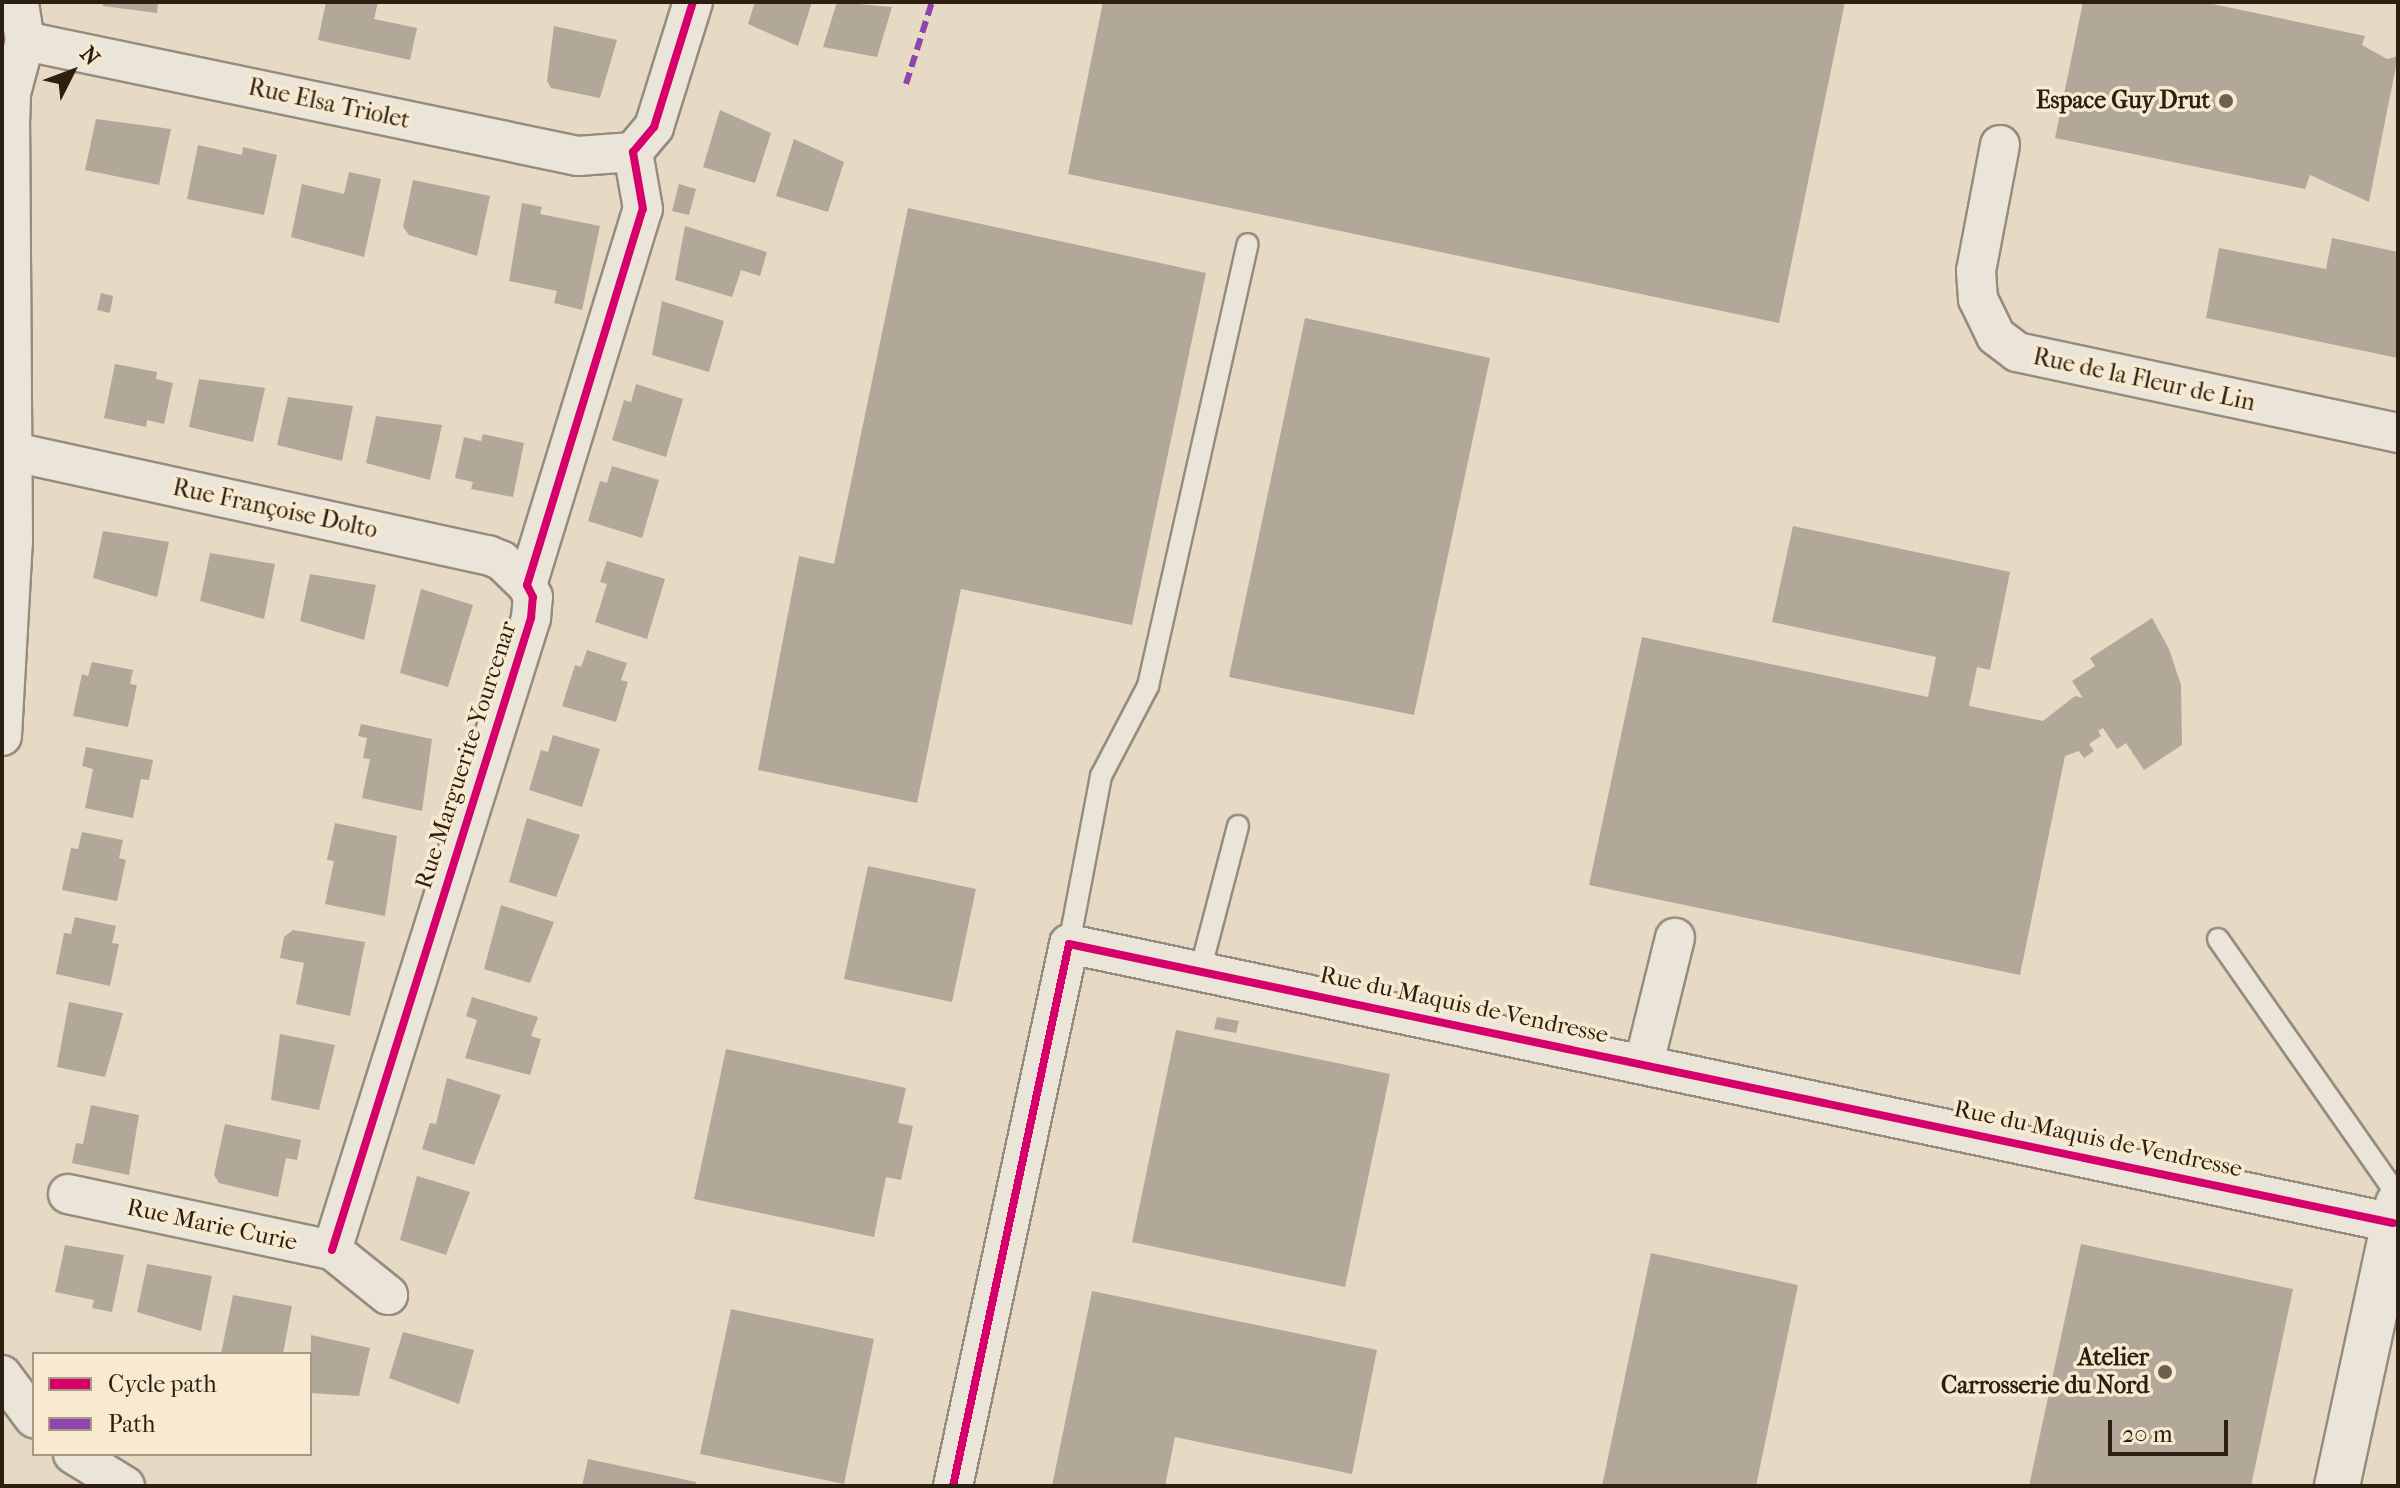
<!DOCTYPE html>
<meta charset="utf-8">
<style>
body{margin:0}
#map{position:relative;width:2400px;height:1488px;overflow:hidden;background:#e7dac4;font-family:"IM FELL French Canon",serif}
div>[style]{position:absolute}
.building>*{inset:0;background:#b2a899}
.roads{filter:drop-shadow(2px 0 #958c7e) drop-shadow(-2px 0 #958c7e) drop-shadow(0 2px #958c7e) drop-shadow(0 -2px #958c7e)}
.service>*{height:20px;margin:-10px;padding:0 10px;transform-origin:10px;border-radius:10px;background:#eae4d9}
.minor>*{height:38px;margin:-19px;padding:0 19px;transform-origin:19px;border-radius:19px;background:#eae4d9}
.tertiary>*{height:44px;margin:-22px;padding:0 22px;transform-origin:22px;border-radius:22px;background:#eae4d9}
.quiet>*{height:6px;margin-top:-3px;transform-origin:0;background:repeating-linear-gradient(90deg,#8e44ad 0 12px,transparent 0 18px)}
.cycleway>*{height:8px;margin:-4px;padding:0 4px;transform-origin:4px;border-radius:4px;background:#d6006c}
.dots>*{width:22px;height:22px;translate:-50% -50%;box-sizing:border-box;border:4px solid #f8ead0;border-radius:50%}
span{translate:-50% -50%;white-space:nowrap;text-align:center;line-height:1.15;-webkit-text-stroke:7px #f8ead0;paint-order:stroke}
.poi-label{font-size:24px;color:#2c1f0f;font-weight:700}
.right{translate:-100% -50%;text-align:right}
.street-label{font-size:24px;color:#2c1f0f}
.frame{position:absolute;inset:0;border:4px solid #2c1f0f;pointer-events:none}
.legend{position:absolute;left:32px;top:1352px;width:280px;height:104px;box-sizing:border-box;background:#f8ead0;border:2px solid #a69983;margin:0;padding:10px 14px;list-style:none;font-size:24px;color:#2c1f0f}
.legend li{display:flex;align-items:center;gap:16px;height:40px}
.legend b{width:40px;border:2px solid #a69983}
.north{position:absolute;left:32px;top:32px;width:80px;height:80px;-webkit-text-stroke:6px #f8ead0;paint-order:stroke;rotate:48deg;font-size:22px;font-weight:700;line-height:32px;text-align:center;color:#2c1f0f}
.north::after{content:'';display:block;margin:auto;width:28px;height:36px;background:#2c1f0f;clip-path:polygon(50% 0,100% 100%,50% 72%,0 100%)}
.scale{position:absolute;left:2108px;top:1420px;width:120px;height:36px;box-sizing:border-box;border:4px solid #2c1f0f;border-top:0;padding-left:10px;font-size:24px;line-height:28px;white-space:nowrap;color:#2c1f0f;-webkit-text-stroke:6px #f8ead0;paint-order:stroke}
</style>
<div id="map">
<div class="building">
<i style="clip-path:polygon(103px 2px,158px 2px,157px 13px,103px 6px)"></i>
<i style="clip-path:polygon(326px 2px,378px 2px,374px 19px,417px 28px,410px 60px,318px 40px)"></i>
<i style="clip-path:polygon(755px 2px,812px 2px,798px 46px,748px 24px)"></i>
<i style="clip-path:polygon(837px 2px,892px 7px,877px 57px,823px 47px)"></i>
<i style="clip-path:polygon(1103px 2px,1845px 2px,1779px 323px,1068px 174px)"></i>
<i style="clip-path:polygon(2083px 2px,2203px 2px,2365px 36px,2362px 45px,2387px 59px,2398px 56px,2369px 202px,2310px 175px,2305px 189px,2055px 138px)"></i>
<i style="clip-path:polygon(554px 26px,617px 40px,600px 98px,551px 88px,547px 81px)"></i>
<i style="clip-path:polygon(720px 110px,771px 133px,755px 183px,703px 167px)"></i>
<i style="clip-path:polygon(96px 119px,171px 129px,159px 185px,85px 170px)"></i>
<i style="clip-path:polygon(794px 139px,844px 162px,828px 212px,776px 196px)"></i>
<i style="clip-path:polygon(198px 145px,242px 155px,243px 147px,277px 155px,264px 215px,187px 199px)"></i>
<i style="clip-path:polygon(349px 172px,381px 179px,364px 257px,291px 237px,302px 184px,344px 194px)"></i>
<i style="clip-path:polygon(413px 180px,490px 196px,477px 256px,409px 235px,403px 227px)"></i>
<i style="clip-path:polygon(679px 184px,696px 189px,689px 215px,672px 211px)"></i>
<i style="clip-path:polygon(522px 203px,542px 207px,540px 214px,600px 226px,582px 310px,554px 303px,557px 291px,509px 281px)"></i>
<i style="clip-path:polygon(908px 208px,1206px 273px,1132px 625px,961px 589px,917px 803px,758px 770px,799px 556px,834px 564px)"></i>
<i style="clip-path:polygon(685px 226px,767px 252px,760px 276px,741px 270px,732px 297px,675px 280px)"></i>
<i style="clip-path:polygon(2332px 238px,2398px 252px,2398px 358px,2206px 318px,2219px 248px,2326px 269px)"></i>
<i style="clip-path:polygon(101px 293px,113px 296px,110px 313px,97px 310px)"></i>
<i style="clip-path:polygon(662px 301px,724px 321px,709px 372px,652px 355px)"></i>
<i style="clip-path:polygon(1305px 318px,1490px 358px,1414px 715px,1229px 677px)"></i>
<i style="clip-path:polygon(115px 364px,157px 372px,156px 379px,173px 383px,164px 424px,147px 420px,146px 427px,104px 418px)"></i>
<i style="clip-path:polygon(199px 379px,265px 388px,253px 442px,189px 427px)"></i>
<i style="clip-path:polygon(636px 384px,683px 399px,666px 457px,612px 440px,624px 400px,631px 402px)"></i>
<i style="clip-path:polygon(288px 397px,353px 406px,342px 461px,277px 445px)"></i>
<i style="clip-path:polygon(376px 416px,442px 425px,430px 480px,366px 463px)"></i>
<i style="clip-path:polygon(483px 434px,524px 443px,513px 497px,471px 489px,473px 482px,455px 478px,464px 437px,481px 441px)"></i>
<i style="clip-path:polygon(612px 466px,659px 480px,642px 538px,588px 521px,600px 481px,607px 483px)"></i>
<i style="clip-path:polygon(1793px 526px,2010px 572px,1990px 670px,1977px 667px,1969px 706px,2043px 721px,2075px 696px,2083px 698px,2072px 681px,2095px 666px,2090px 658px,2152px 618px,2169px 649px,2181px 685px,2182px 745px,2144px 770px,2126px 743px,2117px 749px,2103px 728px,2098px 731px,2101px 736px,2089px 744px,2094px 751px,2084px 758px,2079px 751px,2065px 756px,2020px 975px,1589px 885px,1642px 637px,1928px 697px,1936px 657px,1772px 622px)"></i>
<i style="clip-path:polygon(103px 531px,169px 542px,157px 597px,93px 578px)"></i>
<i style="clip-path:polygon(210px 553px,275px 564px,264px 619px,200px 601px)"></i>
<i style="clip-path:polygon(607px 561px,665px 579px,647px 639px,595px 622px,607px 584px,600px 582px)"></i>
<i style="clip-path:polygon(310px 574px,376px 585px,364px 640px,300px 621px)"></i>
<i style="clip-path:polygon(421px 589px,473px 605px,448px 687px,400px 673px)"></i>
<i style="clip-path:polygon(587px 650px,627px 663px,621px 680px,628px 682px,616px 722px,562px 706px,575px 665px,581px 667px)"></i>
<i style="clip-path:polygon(92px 662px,133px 670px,130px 684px,137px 685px,128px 727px,73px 716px,82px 674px,88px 676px)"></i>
<i style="clip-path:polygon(361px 724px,432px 739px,422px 811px,362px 798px,370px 759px,363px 758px,367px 738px,358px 736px)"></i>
<i style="clip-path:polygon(553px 735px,600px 749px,582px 807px,529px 790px,541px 750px,548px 752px)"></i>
<i style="clip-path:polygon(86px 747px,153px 760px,149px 780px,141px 779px,133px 818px,85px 808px,93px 769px,82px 766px)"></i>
<i style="clip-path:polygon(527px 818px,580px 835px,556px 897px,509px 882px)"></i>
<i style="clip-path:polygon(335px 823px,397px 836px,385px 916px,325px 904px,334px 861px,327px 860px)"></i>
<i style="clip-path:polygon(82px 832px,123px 840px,119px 858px,126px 860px,117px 901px,62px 890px,71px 848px,78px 849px)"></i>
<i style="clip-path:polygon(868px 866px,976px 889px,952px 1002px,844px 979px)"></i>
<i style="clip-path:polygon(501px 905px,554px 922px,530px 983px,484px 969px)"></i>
<i style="clip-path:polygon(75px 917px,116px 926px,112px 943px,119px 944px,110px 986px,56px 974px,64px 933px,71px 934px)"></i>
<i style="clip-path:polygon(293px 930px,365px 942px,350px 1016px,296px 1004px,304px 963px,280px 958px,284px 937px)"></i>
<i style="clip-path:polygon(472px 997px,538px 1017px,531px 1036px,541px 1039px,530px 1075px,465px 1058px,477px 1020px,466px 1016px)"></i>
<i style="clip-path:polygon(69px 1002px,123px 1013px,105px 1077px,57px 1067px)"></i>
<i style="clip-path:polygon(1217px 1017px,1239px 1021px,1236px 1033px,1214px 1029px)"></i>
<i style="clip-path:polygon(1176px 1030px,1390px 1074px,1345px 1287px,1132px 1242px)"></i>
<i style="clip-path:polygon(280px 1034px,335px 1045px,319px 1110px,271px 1100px)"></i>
<i style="clip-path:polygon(726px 1049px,906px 1088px,898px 1123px,913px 1126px,901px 1180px,886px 1177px,874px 1237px,694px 1199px)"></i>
<i style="clip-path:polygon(447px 1078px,501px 1095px,474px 1165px,422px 1149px,430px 1123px,436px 1124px)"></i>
<i style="clip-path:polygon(91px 1105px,139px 1115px,129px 1175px,72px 1163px,76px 1143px,83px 1144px)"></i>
<i style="clip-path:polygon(225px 1124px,301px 1140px,297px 1160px,286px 1158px,278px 1197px,219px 1183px,214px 1175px)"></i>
<i style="clip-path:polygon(417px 1176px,470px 1192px,446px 1255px,400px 1240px)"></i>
<i style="clip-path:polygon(2081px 1244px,2293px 1289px,2251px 1486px,2029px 1486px)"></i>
<i style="clip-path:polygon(65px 1245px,124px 1255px,112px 1312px,92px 1308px,94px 1300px,55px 1292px)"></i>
<i style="clip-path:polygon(1651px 1253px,1798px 1285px,1756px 1486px,1602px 1486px)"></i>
<i style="clip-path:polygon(147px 1264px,212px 1276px,201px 1331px,137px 1312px)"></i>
<i style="clip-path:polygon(1092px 1291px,1377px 1350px,1352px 1474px,1175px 1437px,1165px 1486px,1052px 1486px)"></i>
<i style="clip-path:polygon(233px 1295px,292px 1306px,283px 1354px,221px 1354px)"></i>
<i style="clip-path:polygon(731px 1309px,874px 1339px,844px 1484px,700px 1454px)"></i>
<i style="clip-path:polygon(403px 1332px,474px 1350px,459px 1404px,389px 1378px)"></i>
<i style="clip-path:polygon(311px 1335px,370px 1348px,359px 1396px,310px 1393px)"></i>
<i style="clip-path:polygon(588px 1459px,696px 1482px,695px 1486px,582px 1486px)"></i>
</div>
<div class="roads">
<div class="service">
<i style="left:2218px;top:939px;width:314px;rotate:55deg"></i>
<i style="left:1069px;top:944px;width:171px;rotate:-79.2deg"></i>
<i style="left:1101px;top:776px;width:102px;rotate:-62.4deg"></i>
<i style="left:1148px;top:686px;width:453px;rotate:-77.3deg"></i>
<i style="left:1200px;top:971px;width:150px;rotate:-75.3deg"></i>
</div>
<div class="minor">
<i style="left:25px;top:41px;width:565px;rotate:11.75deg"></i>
<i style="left:578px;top:156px;width:55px;rotate:-4.2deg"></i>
<i style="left:2000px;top:145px;width:128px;rotate:100.8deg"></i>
<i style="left:1976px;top:271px;width:28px;rotate:86deg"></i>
<i style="left:1978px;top:299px;width:41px;rotate:64.1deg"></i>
<i style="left:1996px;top:336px;width:26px;rotate:37deg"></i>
<i style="left:2017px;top:352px;width:390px;rotate:12deg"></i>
<i style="left:14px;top:452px;width:485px;rotate:12.3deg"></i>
<i style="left:488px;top:555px;width:15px;rotate:23deg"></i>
<i style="left:502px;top:561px;width:35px;rotate:44deg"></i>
<i style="left:2px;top:736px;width:195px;rotate:-86.8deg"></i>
<i style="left:13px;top:541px;width:416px;rotate:-90.4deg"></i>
<i style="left:10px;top:125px;width:32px;rotate:-88deg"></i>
<i style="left:11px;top:93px;width:54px;rotate:-74.9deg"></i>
<i style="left:25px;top:41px;width:39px;rotate:-99deg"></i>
<i style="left:1644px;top:1063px;width:129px;rotate:-76.1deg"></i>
<i style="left:68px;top:1194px;width:270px;rotate:12deg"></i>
<i style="left:332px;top:1250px;width:72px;rotate:38.8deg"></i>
<i style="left:332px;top:1250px;width:663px;rotate:-72.52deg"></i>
<i style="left:531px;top:618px;width:21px;rotate:-85deg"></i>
<i style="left:533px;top:597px;width:13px;rotate:-117deg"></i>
<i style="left:527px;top:585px;width:393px;rotate:-72.9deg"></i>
<i style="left:643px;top:209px;width:58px;rotate:-100deg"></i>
<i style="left:633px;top:152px;width:33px;rotate:-50deg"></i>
<i style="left:654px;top:127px;width:131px;rotate:-72.7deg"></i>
<i style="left:2px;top:1375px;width:54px;rotate:53.3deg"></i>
<i style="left:73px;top:1454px;width:61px;rotate:31.6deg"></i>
<i style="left:953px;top:1486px;width:554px;rotate:-77.92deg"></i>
<i style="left:1069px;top:944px;width:1353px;rotate:11.9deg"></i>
</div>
<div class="tertiary">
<i style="left:2337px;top:1486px;width:289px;rotate:-77.8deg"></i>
</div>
</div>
<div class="quiet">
<i style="left:906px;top:84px;width:86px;rotate:-72.4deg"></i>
</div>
<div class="cycleway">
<i style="left:332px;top:1250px;width:663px;rotate:-72.52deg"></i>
<i style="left:531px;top:618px;width:21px;rotate:-85deg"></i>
<i style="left:533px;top:597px;width:13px;rotate:-117deg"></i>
<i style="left:527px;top:585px;width:393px;rotate:-72.9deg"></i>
<i style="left:643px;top:209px;width:58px;rotate:-100deg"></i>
<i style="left:633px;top:152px;width:33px;rotate:-50deg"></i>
<i style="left:654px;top:127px;width:131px;rotate:-72.7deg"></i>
<i style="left:953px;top:1486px;width:554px;rotate:-77.92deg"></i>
<i style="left:1069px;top:944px;width:1353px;rotate:11.9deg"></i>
</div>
<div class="dots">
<i style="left:2226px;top:101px;background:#6d604e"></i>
<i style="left:2165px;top:1372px;background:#6d604e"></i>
</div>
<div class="poi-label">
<span class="right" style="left:2210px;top:101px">Espace Guy Drut</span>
<span class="right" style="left:2149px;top:1372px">Atelier<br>Carrosserie du Nord</span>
</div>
<div class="street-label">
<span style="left:329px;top:104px;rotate:12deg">Rue Elsa Triolet</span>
<span style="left:2144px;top:380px;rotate:12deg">Rue de la Fleur de Lin</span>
<span style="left:275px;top:509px;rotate:12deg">Rue Françoise Dolto</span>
<span style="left:466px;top:755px;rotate:-72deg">Rue Marguerite Yourcenar</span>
<span style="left:1464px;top:1005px;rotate:12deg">Rue du Maquis de Vendresse</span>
<span style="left:2098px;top:1139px;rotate:12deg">Rue du Maquis de Vendresse</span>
<span style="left:212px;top:1225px;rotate:12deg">Rue Marie Curie</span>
</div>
<div class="frame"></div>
<ul class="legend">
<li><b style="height:10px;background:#d6006c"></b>Cycle path</li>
<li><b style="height:10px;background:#8e44ad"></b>Path</li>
</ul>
<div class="north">N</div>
<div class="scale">20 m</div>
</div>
